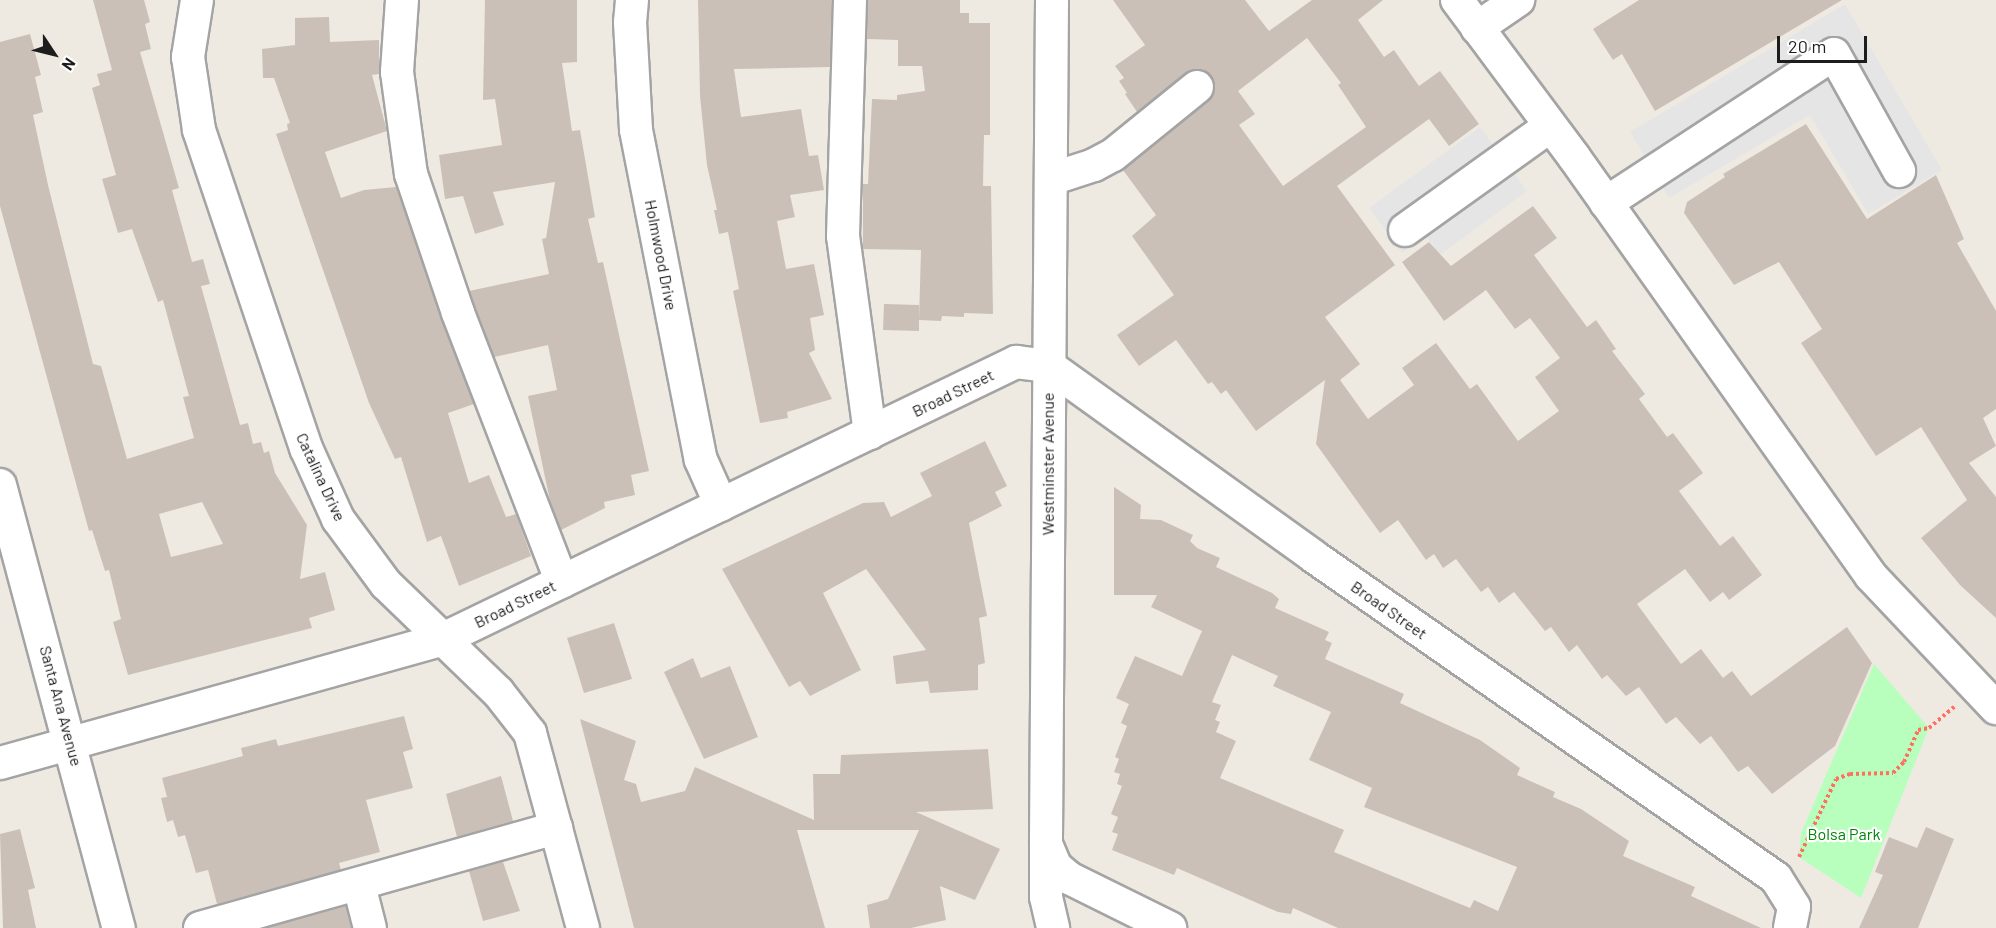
<!DOCTYPE html>
<style>
body{margin:0}
#map{position:relative;width:1996px;height:928px;overflow:hidden;background:#efeae1;font-family:Barlow,sans-serif}
div>[style]{position:absolute}
.park>*{inset:0;background:#b8ffbd}
.parking>*{inset:0;background:#e5e5e5}
.building>*{inset:0;background:#cbc0b7}
.path>*{height:4px;margin-top:-2px;transform-origin:0;background:repeating-linear-gradient(90deg,#ff6f62 0 3px,transparent 0 6px)}
.roads{filter:drop-shadow(2px 0 #a4a4a4) drop-shadow(-2px 0 #a4a4a4) drop-shadow(0 2px #a4a4a4) drop-shadow(0 -2px #a4a4a4)}
.minor>*{height:32px;margin:-16px;padding:0 16px;transform-origin:16px;border-radius:16px;background:#fff}
span{translate:-50% -50%;white-space:nowrap;text-align:center;line-height:1.15;-webkit-text-stroke:4.5px #fff;paint-order:stroke}
.street-label{font-size:16px;color:#1d1d1d}
.park-label{font-size:16px;color:#008509}
.north{position:absolute;left:24px;top:24px;width:60px;height:60px;-webkit-text-stroke:4px #fff;paint-order:stroke;rotate:125deg;font-size:16px;font-weight:700;line-height:24px;text-align:center;color:#1d1d1d}
.north::after{content:'';display:block;margin:auto;width:21px;height:27px;background:#1d1d1d;clip-path:polygon(50% 0,100% 100%,50% 72%,0 100%)}
.scale{position:absolute;left:1777px;top:36px;width:90px;height:27px;box-sizing:border-box;border:3px solid #1d1d1d;border-top:0;padding-left:8px;font-size:18px;line-height:21px;white-space:nowrap;color:#1d1d1d;-webkit-text-stroke:4px #fff;paint-order:stroke}
</style>
<div id="map">
<div class="park">
<i style="clip-path:polygon(1874px 664px,1929px 728px,1861px 898px,1799px 857px,1801px 833px)"></i>
</div>
<div class="parking">
<i style="clip-path:polygon(1845px 4px,1942px 170px,1868px 214px,1810px 115px,1669px 198px,1630px 132px)"></i>
<i style="clip-path:polygon(1480px 127px,1527px 191px,1440px 255px,1426px 236px,1402px 253px,1369px 208px)"></i>
</div>
<div class="building">
<i style="clip-path:polygon(evenodd,93px 0,144px 0,150px 22px,145px 24px,151px 49px,140px 52px,179px 188px,172px 190px,192px 262px,203px 259px,210px 284px,201px 286px,240px 425px,248px 423px,253px 444px,261px 442px,264px 453px,269px 451px,275px 473px,307px 525px,300px 579px,325px 572px,335px 610px,309px 618px,312px 628px,128px 675px,113px 622px,121px 619px,109px 570px,105px 571px,92px 530px,89px 531px,0 206px,0 42px,30px 34px,41px 75px,35px 77px,43px 112px,33px 115px,48px 185px,93px 364px,101px 366px,127px 459px,194px 438px,183px 397px,189px 396px,163px 300px,158px 302px,132px 229px,118px 233px,102px 179px,116px 175px,92px 88px,100px 85px,97px 74px,112px 70px,93px 0,202px 502px,223px 544px,171px 557px,159px 514px,202px 502px)"></i>
<i style="clip-path:polygon(485px 0,577px 0,577px 62px,562px 63px,572px 131px,580px 130px,595px 217px,588px 219px,598px 263px,603px 262px,649px 471px,631px 475px,635px 495px,604px 502px,605px 508px,561px 530px,550px 501px,528px 396px,557px 390px,548px 345px,494px 357px,469px 291px,549px 274px,542px 239px,546px 238px,555px 182px,493px 192px,504px 225px,475px 234px,463px 196px,445px 199px,439px 155px,502px 145px,495px 99px,483px 100px)"></i>
<i style="clip-path:polygon(698px 0,832px 0,830px 67px,734px 69px,741px 117px,801px 109px,809px 156px,818px 155px,824px 190px,790px 195px,795px 217px,777px 221px,786px 269px,814px 264px,824px 315px,810px 318px,815px 350px,809px 353px,832px 399px,787px 412px,788px 418px,760px 423px,733px 291px,739px 289px,728px 232px,719px 234px,714px 210px,717px 210px,707px 165px,700px 96px)"></i>
<i style="clip-path:polygon(868px 0,960px 0,960px 13px,969px 13px,969px 23px,990px 23px,990px 135px,984px 135px,983px 186px,991px 186px,993px 314px,964px 313px,964px 317px,942px 316px,941px 321px,919px 320px,921px 250px,863px 249px,863px 184px,868px 184px,872px 99px,897px 100px,897px 95px,925px 91px,922px 66px,898px 66px,898px 40px,867px 39px)"></i>
<i style="clip-path:polygon(evenodd,1113px 0,1245px 0,1269px 31px,1312px 0,1383px 0,1358px 20px,1384px 57px,1394px 50px,1419px 86px,1440px 71px,1479px 124px,1449px 146px,1429px 119px,1337px 186px,1395px 265px,1325px 317px,1360px 364px,1340px 380px,1368px 419px,1414px 385px,1402px 368px,1436px 343px,1470px 389px,1477px 384px,1518px 441px,1559px 411px,1535px 377px,1560px 358px,1530px 318px,1515px 329px,1486px 290px,1444px 321px,1402px 262px,1429px 242px,1451px 266px,1533px 206px,1557px 238px,1534px 255px,1587px 327px,1596px 320px,1616px 349px,1612px 351px,1645px 394px,1639px 399px,1667px 437px,1673px 433px,1703px 473px,1679px 491px,1720px 546px,1733px 536px,1762px 575px,1729px 600px,1723px 592px,1710px 602px,1685px 569px,1637px 604px,1681px 664px,1701px 649px,1723px 678px,1732px 671px,1751px 696px,1847px 627px,1872px 663px,1835px 746px,1772px 794px,1748px 766px,1738px 772px,1711px 736px,1700px 744px,1676px 717px,1666px 724px,1639px 687px,1626px 696px,1607px 675px,1602px 679px,1577px 645px,1569px 652px,1551px 627px,1545px 631px,1514px 592px,1499px 603px,1488px 587px,1481px 592px,1456px 559px,1443px 568px,1434px 554px,1426px 560px,1398px 520px,1380px 533px,1316px 444px,1325px 380px,1256px 431px,1226px 390px,1221px 394px,1212px 382px,1208px 384px,1176px 340px,1139px 366px,1117px 335px,1174px 295px,1132px 236px,1156px 215px,1123px 170px,1208px 101px,1215px 85px,1204px 70px,1194px 69px,1137px 112px,1125px 94px,1127px 93px,1119px 81px,1124px 78px,1115px 66px,1145px 45px,1113px 0,1307px 38px,1341px 83px,1338px 85px,1366px 127px,1283px 186px,1239px 125px,1255px 114px,1238px 91px,1307px 38px)"></i>
<i style="clip-path:polygon(1639px 0,1842px 0,1655px 111px,1622px 54px,1613px 60px,1593px 29px)"></i>
<i style="clip-path:polygon(329px 17px,330px 42px,379px 40px,379px 74px,372px 75px,387px 131px,325px 152px,341px 198px,364px 190px,396px 187px,474px 404px,448px 413px,469px 483px,489px 475px,506px 517px,516px 514px,531px 556px,459px 586px,441px 536px,427px 542px,401px 457px,395px 459px,369px 403px,276px 134px,288px 130px,287px 124px,290px 123px,274px 78px,263px 78px,262px 49px,295px 45px,295px 18px)"></i>
<i style="clip-path:polygon(1806px 124px,1867px 219px,1936px 175px,1964px 239px,1957px 243px,1996px 311px,1996px 409px,1983px 418px,1996px 446px,1969px 463px,1996px 497px,1996px 618px,1960px 585px,1921px 538px,1967px 500px,1921px 427px,1876px 456px,1801px 343px,1822px 329px,1779px 262px,1734px 285px,1684px 213px,1687px 202px,1725px 177px,1723px 174px)"></i>
<i style="clip-path:polygon(884px 304px,919px 305px,919px 331px,883px 330px)"></i>
<i style="clip-path:polygon(985px 441px,1007px 486px,995px 492px,1002px 506px,969px 523px,987px 616px,979px 618px,985px 663px,978px 665px,978px 690px,930px 693px,928px 681px,896px 684px,893px 656px,926px 650px,866px 569px,823px 593px,861px 670px,810px 696px,800px 681px,789px 687px,722px 569px,863px 503px,884px 502px,891px 517px,932px 496px,920px 473px)"></i>
<i style="clip-path:polygon(evenodd,1114px 487px,1141px 505px,1140px 519px,1161px 520px,1193px 535px,1190px 541px,1197px 548px,1220px 558px,1216px 567px,1272px 593px,1279px 599px,1275px 608px,1329px 632px,1325px 640px,1332px 643px,1325px 659px,1404px 694px,1400px 703px,1480px 740px,1520px 768px,1517px 775px,1555px 792px,1553px 797px,1581px 809px,1629px 841px,1623px 856px,1695px 887px,1691px 896px,1761px 928px,1338px 928px,1293px 908px,1291px 914px,1278px 912px,1177px 868px,1174px 875px,1112px 850px,1118px 834px,1112px 832px,1118px 817px,1111px 814px,1122px 786px,1117px 784px,1120px 774px,1114px 772px,1119px 759px,1115px 757px,1127px 726px,1121px 723px,1129px 704px,1116px 698px,1135px 656px,1182px 676px,1202px 631px,1151px 607px,1157px 595px,1114px 595px,1114px 487px,1232px 655px,1278px 676px,1273px 686px,1331px 712px,1309px 760px,1372px 788px,1364px 807px,1517px 867px,1498px 911px,1474px 900px,1470px 908px,1334px 852px,1344px 830px,1220px 778px,1236px 741px,1216px 732px,1220px 722px,1215px 720px,1221px 705px,1212px 702px,1232px 655px)"></i>
<i style="clip-path:polygon(614px 623px,632px 679px,584px 693px,567px 638px)"></i>
<i style="clip-path:polygon(693px 658px,701px 678px,730px 666px,758px 737px,704px 759px,664px 672px)"></i>
<i style="clip-path:polygon(404px 716px,413px 749px,403px 752px,413px 788px,366px 800px,380px 852px,339px 863px,341px 870px,217px 904px,208px 870px,196px 873px,185px 835px,178px 837px,173px 820px,167px 822px,161px 798px,167px 797px,162px 778px,243px 756px,241px 748px,276px 739px,278px 746px)"></i>
<i style="clip-path:polygon(580px 719px,636px 741px,624px 780px,636px 784px,641px 802px,685px 791px,695px 767px,814px 820px,813px 774px,840px 774px,841px 755px,988px 749px,993px 809px,916px 812px,1000px 849px,975px 900px,940px 886px,946px 920px,911px 928px,870px 928px,867px 905px,888px 899px,919px 830px,797px 830px,825px 928px,634px 928px)"></i>
<i style="clip-path:polygon(501px 776px,513px 821px,457px 837px,446px 794px)"></i>
<i style="clip-path:polygon(1926px 827px,1954px 839px,1918px 928px,1859px 928px,1883px 875px,1875px 872px,1889px 837px,1917px 848px)"></i>
<i style="clip-path:polygon(20px 829px,35px 888px,28px 890px,36px 928px,3px 928px,0 834px)"></i>
<i style="clip-path:polygon(503px 862px,520px 911px,483px 921px,469px 871px)"></i>
<i style="clip-path:polygon(346px 906px,351px 928px,267px 928px)"></i>
</div>
<div class="path">
<i style="left:1799px;top:857px;width:86px;rotate:-64.6deg"></i>
<i style="left:1836px;top:779px;width:15px;rotate:-20deg"></i>
<i style="left:1850px;top:774px;width:43px;rotate:-1.3deg"></i>
<i style="left:1893px;top:773px;width:16px;rotate:-45deg"></i>
<i style="left:1904px;top:762px;width:35px;rotate:-66deg"></i>
<i style="left:1918px;top:730px;width:11px;rotate:-10deg"></i>
<i style="left:1929px;top:728px;width:33px;rotate:-40deg"></i>
</div>
<div class="roads">
<div class="minor">
<i style="left:197px;top:0;width:58px;rotate:99deg"></i>
<i style="left:188px;top:57px;width:74px;rotate:81.4deg"></i>
<i style="left:199px;top:130px;width:336px;rotate:71.4deg"></i>
<i style="left:306px;top:448px;width:78px;rotate:65.7deg"></i>
<i style="left:338px;top:519px;width:81px;rotate:53.6deg"></i>
<i style="left:386px;top:584px;width:156px;rotate:44deg"></i>
<i style="left:498px;top:692px;width:52px;rotate:52deg"></i>
<i style="left:530px;top:733px;width:202px;rotate:74.8deg"></i>
<i style="left:402px;top:0;width:72px;rotate:94deg"></i>
<i style="left:397px;top:72px;width:103px;rotate:82.2deg"></i>
<i style="left:411px;top:174px;width:147px;rotate:71.3deg"></i>
<i style="left:458px;top:313px;width:288px;rotate:68.9deg"></i>
<i style="left:632px;top:0;width:22px;rotate:95deg"></i>
<i style="left:630px;top:22px;width:108px;rotate:86.8deg"></i>
<i style="left:636px;top:130px;width:336px;rotate:78.9deg"></i>
<i style="left:701px;top:460px;width:49px;rotate:66deg"></i>
<i style="left:850px;top:0;width:236px;rotate:91.7deg"></i>
<i style="left:843px;top:236px;width:199px;rotate:82.2deg"></i>
<i style="left:1052px;top:0;width:844px;rotate:90.41deg"></i>
<i style="left:1046px;top:844px;width:53px;rotate:90deg"></i>
<i style="left:1046px;top:897px;width:32px;rotate:77deg"></i>
<i style="left:1457px;top:0;width:196px;rotate:53.3deg"></i>
<i style="left:1574px;top:157px;width:514px;rotate:54.67deg"></i>
<i style="left:1871px;top:576px;width:182px;rotate:46.6deg"></i>
<i style="left:1477px;top:28px;width:50px;rotate:-34.3deg"></i>
<i style="left:1051px;top:179px;width:45px;rotate:-18deg"></i>
<i style="left:1094px;top:165px;width:21px;rotate:-28deg"></i>
<i style="left:1113px;top:155px;width:108px;rotate:-39deg"></i>
<i style="left:1606px;top:203px;width:272px;rotate:-33.2deg"></i>
<i style="left:1834px;top:54px;width:134px;rotate:60.9deg"></i>
<i style="left:1405px;top:230px;width:178px;rotate:-35.6deg"></i>
<i style="left:0;top:485px;width:459px;rotate:75deg"></i>
<i style="left:0;top:763px;width:458px;rotate:-15.6deg"></i>
<i style="left:441px;top:640px;width:639px;rotate:-25.8deg"></i>
<i style="left:1016px;top:362px;width:33px;rotate:7deg"></i>
<i style="left:1049px;top:366px;width:325px;rotate:35.7deg"></i>
<i style="left:1313px;top:556px;width:564px;rotate:34.82deg"></i>
<i style="left:1776px;top:878px;width:34px;rotate:58deg"></i>
<i style="left:1794px;top:907px;width:21px;rotate:101deg"></i>
<i style="left:1046px;top:844px;width:25px;rotate:67deg"></i>
<i style="left:1056px;top:867px;width:17px;rotate:40deg"></i>
<i style="left:1069px;top:878px;width:113px;rotate:26.3deg"></i>
<i style="left:359px;top:885px;width:44px;rotate:75.7deg"></i>
<i style="left:200px;top:928px;width:370px;rotate:-15.7deg"></i>
</div>
</div>
<div class="street-label">
<span style="left:661px;top:255px;rotate:79deg">Holmwood Drive</span>
<span style="left:953px;top:393px;rotate:-26deg">Broad Street</span>
<span style="left:1048px;top:464px;rotate:-90deg">Westminster Avenue</span>
<span style="left:321px;top:477px;rotate:65deg">Catalina Drive</span>
<span style="left:515px;top:604px;rotate:-26deg">Broad Street</span>
<span style="left:1389px;top:610px;rotate:35deg">Broad Street</span>
<span style="left:61px;top:706px;rotate:75deg">Santa Ana Avenue</span>
</div>
<div class="park-label">
<span style="left:1844px;top:834px">Bolsa Park</span>
</div>
<div class="north">N</div>
<div class="scale">20 m</div>
</div>
